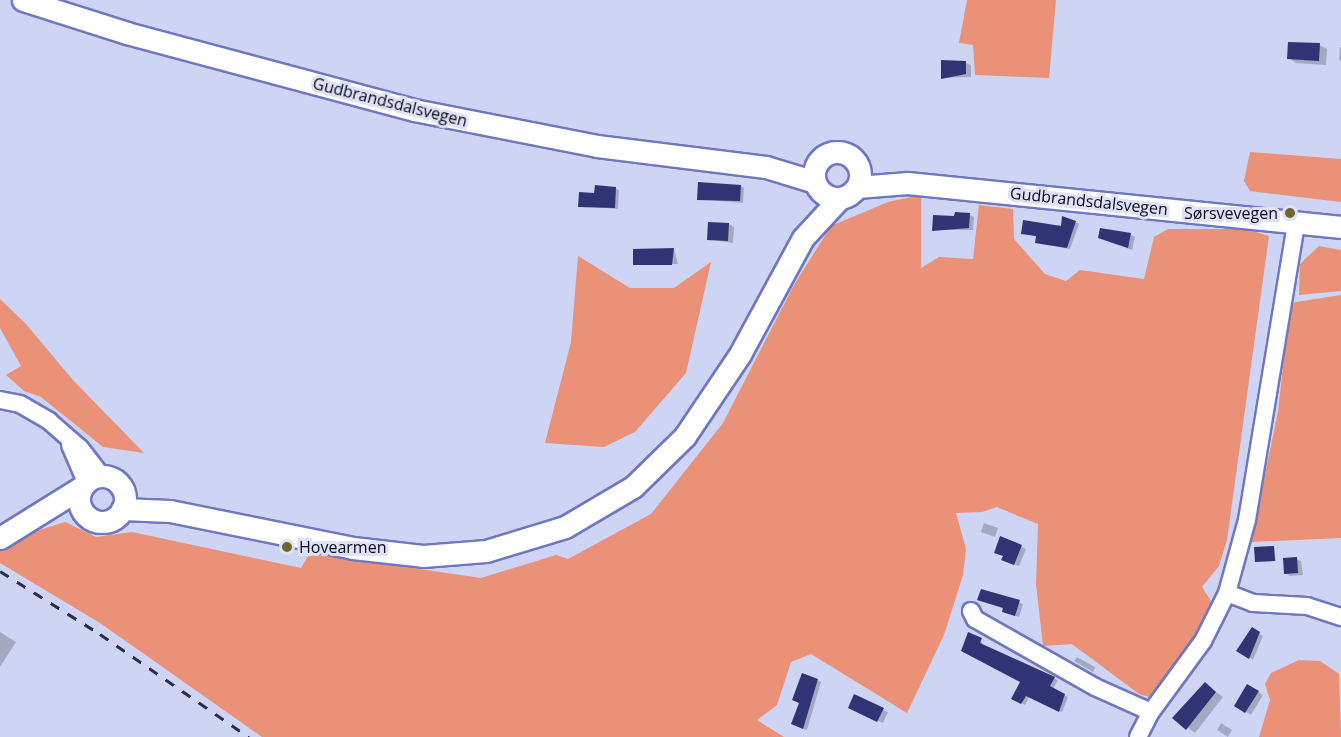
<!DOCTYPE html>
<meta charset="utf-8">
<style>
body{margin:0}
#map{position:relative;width:1341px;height:737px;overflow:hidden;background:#ced4f3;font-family:"Open Sans",sans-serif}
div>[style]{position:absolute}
.green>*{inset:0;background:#ea9177}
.shadow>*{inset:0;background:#0003}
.building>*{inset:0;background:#313474}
.roads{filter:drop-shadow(2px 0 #6f78bf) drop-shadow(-2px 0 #6f78bf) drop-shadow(0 2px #6f78bf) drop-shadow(0 -2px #6f78bf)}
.minor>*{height:16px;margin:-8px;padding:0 8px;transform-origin:8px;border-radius:8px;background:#fff}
.major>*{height:21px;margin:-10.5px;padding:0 10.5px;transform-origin:10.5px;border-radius:10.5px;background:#fff}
.major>.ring{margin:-10.5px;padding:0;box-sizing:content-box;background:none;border:21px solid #fff;border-radius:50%}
.rail>*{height:3px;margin-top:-1.5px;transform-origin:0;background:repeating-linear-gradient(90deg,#2c2d48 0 10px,transparent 0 20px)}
.dots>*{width:16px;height:16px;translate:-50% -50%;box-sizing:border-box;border:3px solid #dfe2f2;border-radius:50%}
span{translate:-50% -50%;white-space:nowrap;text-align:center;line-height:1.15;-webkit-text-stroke:6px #dfe2f2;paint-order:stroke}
.street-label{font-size:16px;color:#070721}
.poi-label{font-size:16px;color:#070721}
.right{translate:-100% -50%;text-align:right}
.left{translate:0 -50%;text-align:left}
</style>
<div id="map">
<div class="green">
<i style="clip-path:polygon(967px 0,1056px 0,1049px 78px,975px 75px,973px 45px,959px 43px)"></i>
<i style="clip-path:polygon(1250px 152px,1341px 159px,1341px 202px,1250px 191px,1244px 181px)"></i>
<i style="clip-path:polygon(921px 195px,921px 268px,939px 257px,973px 259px,979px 205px,1013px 209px,1014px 239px,1045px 274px,1066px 281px,1080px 270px,1144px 279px,1154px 237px,1168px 229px,1245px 229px,1269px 236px,1227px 540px,1219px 566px,1202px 587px,1211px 601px,1204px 626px,1150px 697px,1139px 694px,1072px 644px,1043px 646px,1036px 584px,1038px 524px,997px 507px,982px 512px,956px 513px,966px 549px,963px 575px,944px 635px,907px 713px,811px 654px,791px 662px,777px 705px,757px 720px,784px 737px,262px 737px,100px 623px,0 563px,0 550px,14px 538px,65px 522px,96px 537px,132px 532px,301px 568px,310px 553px,481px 578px,556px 555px,568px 559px,651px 514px,693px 461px,723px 423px,794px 285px,831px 226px,888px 202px)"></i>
<i style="clip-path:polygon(1319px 246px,1341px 250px,1341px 291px,1299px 295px,1300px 264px)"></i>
<i style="clip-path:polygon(578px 256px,630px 288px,674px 288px,711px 262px,686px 373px,635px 432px,604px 447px,545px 443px,571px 342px)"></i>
<i style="clip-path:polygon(1341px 295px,1341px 538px,1251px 542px,1278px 412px,1290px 303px)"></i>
<i style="clip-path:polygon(0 299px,26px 324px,72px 379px,144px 453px,103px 447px,41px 397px,24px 391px,6px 375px,21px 366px,0 328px)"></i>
<i style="clip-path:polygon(1299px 660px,1320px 661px,1339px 674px,1341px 737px,1259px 737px,1270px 700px,1265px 684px,1271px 673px)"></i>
</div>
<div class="shadow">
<i style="clip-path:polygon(1319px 45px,1327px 49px,1326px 65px,1296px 63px,1289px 58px)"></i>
<i style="clip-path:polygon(1340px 47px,1341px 47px,1341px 61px,1339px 60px)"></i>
<i style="clip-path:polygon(966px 63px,971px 65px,971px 77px,942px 78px)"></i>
<i style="clip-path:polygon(741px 186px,744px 188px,743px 203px,699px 199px)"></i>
<i style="clip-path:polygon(615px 188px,619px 190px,618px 209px,580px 206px,596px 194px)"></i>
<i style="clip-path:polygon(970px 215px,974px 217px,973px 230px,934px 230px)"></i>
<i style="clip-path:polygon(1075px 222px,1079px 224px,1070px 249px,1041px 244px,1038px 237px,1023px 233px)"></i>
<i style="clip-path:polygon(729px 224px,734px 227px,733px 243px,708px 239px)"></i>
<i style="clip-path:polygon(1130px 234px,1135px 237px,1132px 250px,1104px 240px)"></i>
<i style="clip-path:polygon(674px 249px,678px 264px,635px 264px)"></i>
<i style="clip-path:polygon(984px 523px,998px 528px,995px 537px,981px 532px)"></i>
<i style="clip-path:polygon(1001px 538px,1026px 549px,1019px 566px,1008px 562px)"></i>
<i style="clip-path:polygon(1274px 548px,1276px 561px,1256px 561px)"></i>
<i style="clip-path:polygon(1296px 559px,1301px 561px,1303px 575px,1290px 576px,1285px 573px)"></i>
<i style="clip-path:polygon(982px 591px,1023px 604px,1019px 617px,1007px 613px)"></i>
<i style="clip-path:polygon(1253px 629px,1263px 636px,1253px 660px,1238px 650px)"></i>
<i style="clip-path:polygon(0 632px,16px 642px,0 667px)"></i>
<i style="clip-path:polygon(981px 640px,983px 646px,1058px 680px,1053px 689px,1068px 697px,1062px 712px,1029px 697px,1025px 705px,1013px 698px,1022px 681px,962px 650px)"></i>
<i style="clip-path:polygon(1077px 657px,1095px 667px,1093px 672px,1074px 661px)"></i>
<i style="clip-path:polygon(817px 680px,821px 682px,807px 730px,797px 726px)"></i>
<i style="clip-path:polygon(1205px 684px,1223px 697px,1195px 733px,1175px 718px)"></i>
<i style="clip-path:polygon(1248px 686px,1263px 695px,1251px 715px,1236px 706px)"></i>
<i style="clip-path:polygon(854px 710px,883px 710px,888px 712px,883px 723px)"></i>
<i style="clip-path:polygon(1221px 723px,1232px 730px,1228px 737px,1217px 730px)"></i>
</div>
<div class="building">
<i style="clip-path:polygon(1288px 42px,1320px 43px,1319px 61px,1287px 59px)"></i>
<i style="clip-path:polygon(941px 60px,966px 61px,966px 74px,941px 79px)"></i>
<i style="clip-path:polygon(698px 182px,741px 185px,740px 201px,697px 200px)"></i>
<i style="clip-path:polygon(595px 185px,616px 187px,615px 208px,578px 207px,579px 192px,594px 193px)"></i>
<i style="clip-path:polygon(955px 212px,970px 213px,969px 228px,932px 231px,933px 215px,954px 216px)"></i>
<i style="clip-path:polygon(1062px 216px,1076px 221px,1067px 248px,1035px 243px,1036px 236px,1021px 234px,1023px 220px,1061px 226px)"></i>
<i style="clip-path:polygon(708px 222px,729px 223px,728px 241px,707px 240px)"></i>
<i style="clip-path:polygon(1100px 228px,1131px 233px,1128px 248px,1098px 238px)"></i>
<i style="clip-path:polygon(674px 248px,672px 265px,633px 265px,633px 249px)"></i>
<i style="clip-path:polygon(1000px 536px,1022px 545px,1014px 565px,1001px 560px,1003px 556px,994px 553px)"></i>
<i style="clip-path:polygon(1274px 546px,1275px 561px,1255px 562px,1254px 547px)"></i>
<i style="clip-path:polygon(1297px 557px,1298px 573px,1284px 574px,1283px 558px)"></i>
<i style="clip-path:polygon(981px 589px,1020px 600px,1015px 616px,1002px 612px,1003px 608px,977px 600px)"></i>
<i style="clip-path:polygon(1252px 627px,1260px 632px,1249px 659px,1236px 651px)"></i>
<i style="clip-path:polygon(968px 632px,982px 638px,980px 643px,1055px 677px,1050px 686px,1065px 694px,1059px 712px,1026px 696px,1021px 704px,1011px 699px,1020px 682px,961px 651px)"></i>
<i style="clip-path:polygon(802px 673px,818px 679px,803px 729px,791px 724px,799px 703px,792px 700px)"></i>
<i style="clip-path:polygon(1205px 682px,1216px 692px,1186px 730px,1172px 718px)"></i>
<i style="clip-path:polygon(1247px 684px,1259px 691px,1245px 713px,1234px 706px)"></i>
<i style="clip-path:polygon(854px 694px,884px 708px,877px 722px,848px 708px)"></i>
</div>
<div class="roads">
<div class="minor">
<i style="left:0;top:400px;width:20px;rotate:11deg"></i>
<i style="left:20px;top:404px;width:34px;rotate:30deg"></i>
<i style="left:49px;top:421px;width:41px;rotate:41.1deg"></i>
<i style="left:80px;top:448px;width:36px;rotate:52deg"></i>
<i style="left:70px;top:445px;width:40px;rotate:66.6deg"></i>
<i style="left:1227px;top:593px;width:28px;rotate:21deg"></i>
<i style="left:1253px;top:603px;width:54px;rotate:3.2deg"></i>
<i style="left:1307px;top:606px;width:36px;rotate:18deg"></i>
<i style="left:971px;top:611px;width:9px;rotate:63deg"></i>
<i style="left:975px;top:619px;width:138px;rotate:29.5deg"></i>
<i style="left:1095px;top:687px;width:61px;rotate:24.1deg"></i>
<i style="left:1138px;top:737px;width:28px;rotate:-63deg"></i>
<i style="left:1151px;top:712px;width:88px;rotate:-53.8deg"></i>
<i style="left:1203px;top:641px;width:54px;rotate:-63.4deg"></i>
<i style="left:1227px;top:593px;width:76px;rotate:-74.7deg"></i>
<i style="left:1247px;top:520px;width:301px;rotate:-80.6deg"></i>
</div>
<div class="major">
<i style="left:23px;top:0;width:109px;rotate:17.6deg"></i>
<i style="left:127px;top:33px;width:297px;rotate:15deg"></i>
<i style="left:414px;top:110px;width:187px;rotate:11.1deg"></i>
<i style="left:597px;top:146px;width:170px;rotate:7.1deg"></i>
<i style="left:766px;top:167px;width:51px;rotate:17deg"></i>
<i class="ring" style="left:814px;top:152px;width:25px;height:25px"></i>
<i style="left:857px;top:187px;width:51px;rotate:-4.5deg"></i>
<i style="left:908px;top:183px;width:435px;rotate:5.8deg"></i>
<i class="ring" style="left:79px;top:476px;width:25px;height:25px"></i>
<i style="left:122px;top:509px;width:48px;rotate:2.4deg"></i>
<i style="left:170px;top:511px;width:187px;rotate:11.4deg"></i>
<i style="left:353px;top:548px;width:70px;rotate:6.5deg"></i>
<i style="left:423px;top:556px;width:63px;rotate:-4.5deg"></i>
<i style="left:486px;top:551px;width:83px;rotate:-16.9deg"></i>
<i style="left:565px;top:527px;width:79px;rotate:-30.5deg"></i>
<i style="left:633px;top:487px;width:73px;rotate:-44.4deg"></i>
<i style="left:685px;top:436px;width:99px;rotate:-56.1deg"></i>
<i style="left:740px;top:354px;width:132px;rotate:-61.5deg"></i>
<i style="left:803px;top:238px;width:53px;rotate:-47.3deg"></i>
<i style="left:0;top:538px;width:97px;rotate:-31.9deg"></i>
</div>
</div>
<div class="rail">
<i style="left:0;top:571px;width:118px;rotate:32.2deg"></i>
<i style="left:100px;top:634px;width:181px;rotate:34.7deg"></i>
</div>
<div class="dots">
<i style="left:1290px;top:213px;background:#706532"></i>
<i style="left:287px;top:547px;background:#706532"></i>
</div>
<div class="street-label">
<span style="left:390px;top:102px;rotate:14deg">Gudbrandsdalsvegen</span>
<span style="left:1089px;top:201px;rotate:6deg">Gudbrandsdalsvegen</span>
</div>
<div class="poi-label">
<span class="right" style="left:1278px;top:213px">Sørsvevegen</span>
<span class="left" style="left:299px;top:547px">Hovearmen</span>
</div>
</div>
